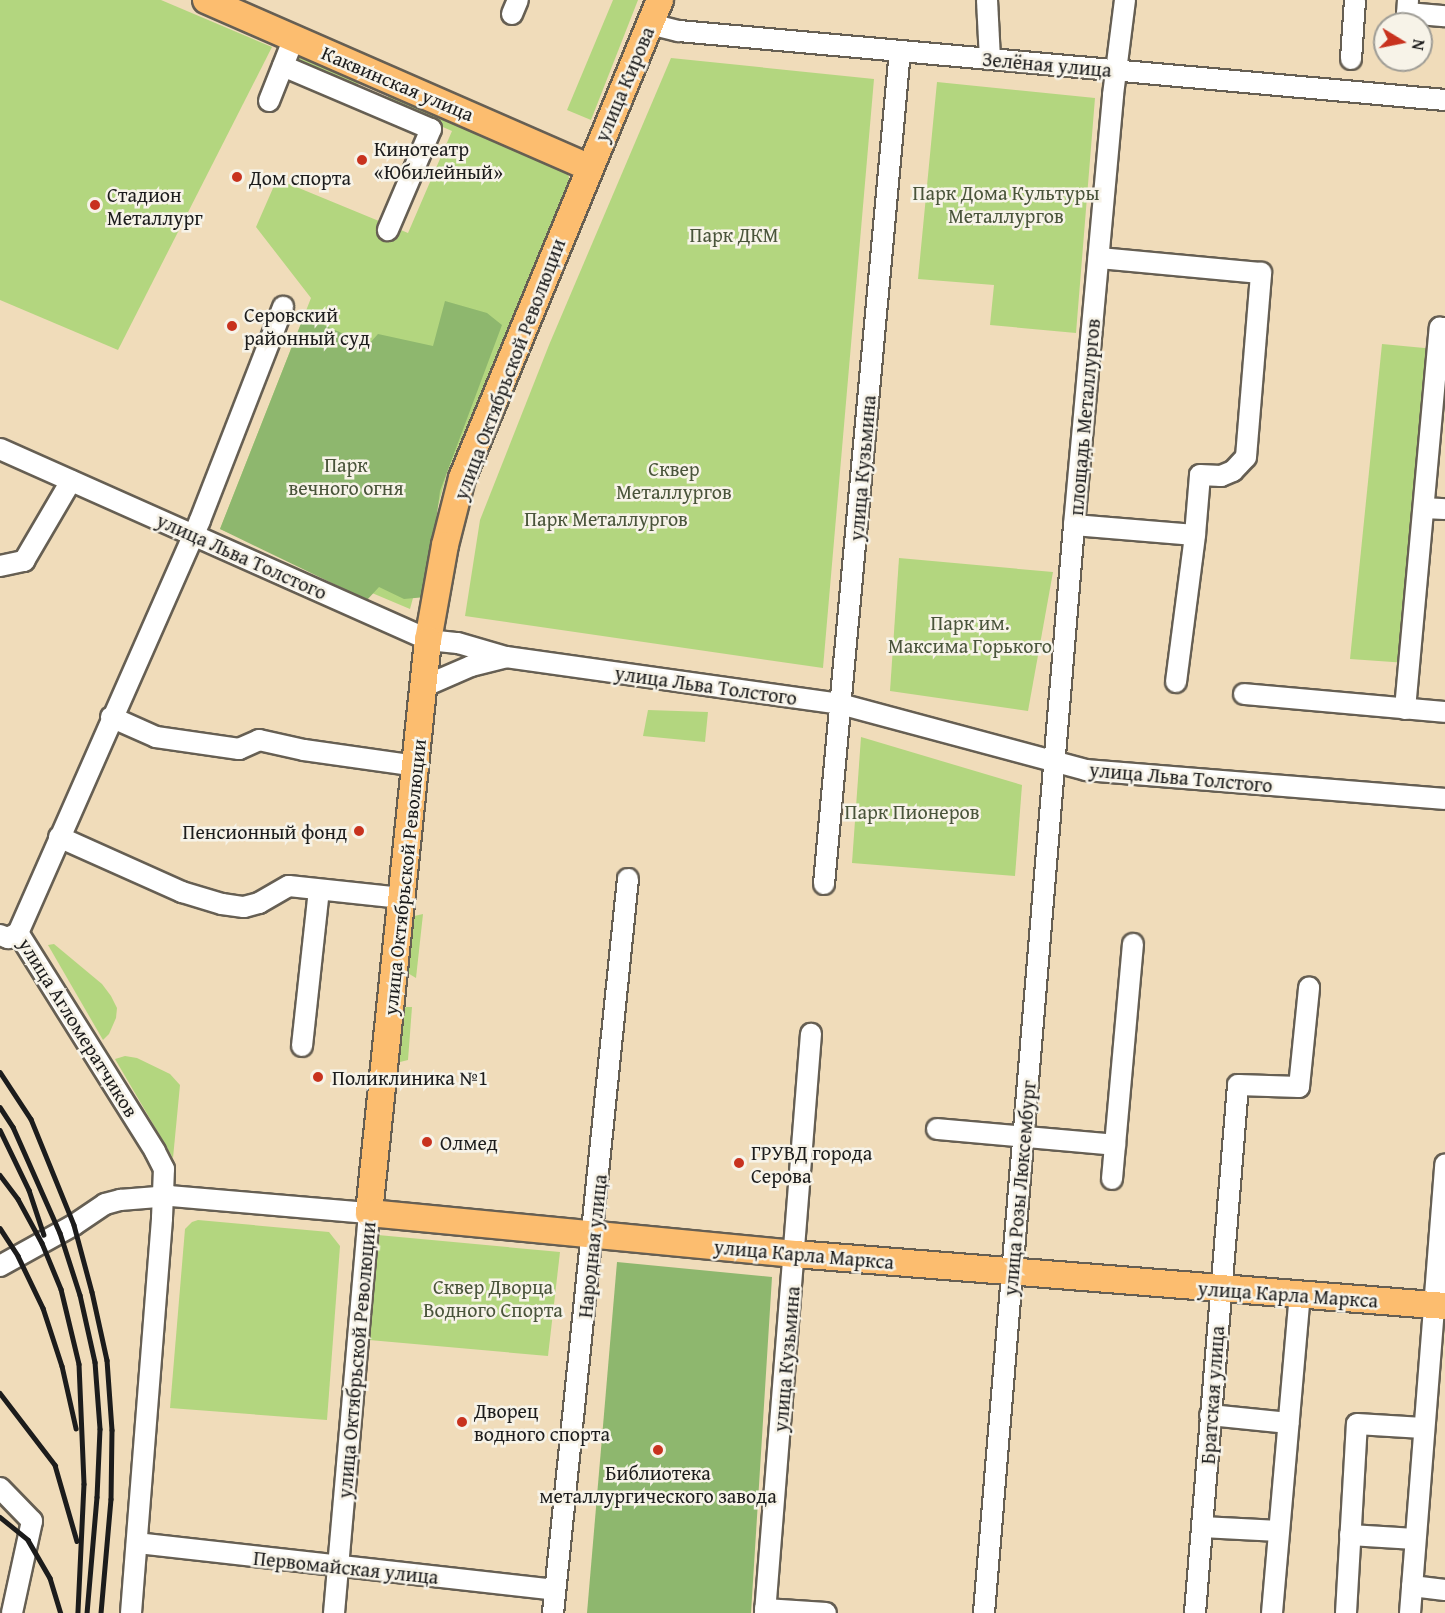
<!DOCTYPE html>
<meta charset="utf-8">
<style>
body{margin:0}
#map{position:relative;width:1445px;height:1613px;overflow:hidden;background:#f0dcba;font-family:"Gentium Book Plus",serif}
div>[style]{position:absolute}
.green>*{inset:0;background:#b3d67f}
.forest>*{inset:0;background:#8eb76e}
.roads{filter:drop-shadow(2px 0 #665f53) drop-shadow(-2px 0 #665f53) drop-shadow(0 2px #665f53) drop-shadow(0 -2px #665f53)}
.minor>*{height:20px;margin:-10px;padding:0 10px;transform-origin:10px;border-radius:10px;background:#fff}
.major>*{height:26px;margin:-13px;padding:0 13px;transform-origin:13px;border-radius:13px;background:#fcbd6f}
.rail>*{height:4.5px;margin:-2.25px;padding:0 2.25px;transform-origin:2.25px;border-radius:2.25px;background:#1c1c1c}
.dots>*{width:16px;height:16px;translate:-50% -50%;box-sizing:border-box;border:3px solid #f7f3e8;border-radius:50%}
span{translate:-50% -50%;white-space:nowrap;text-align:center;line-height:1.15;-webkit-text-stroke:5px #f7f3e8;paint-order:stroke}
.street-label{font-size:20px;color:#1c1c1c}
.poi-label{font-size:20px;color:#1c1c1c}
.left{translate:0 -50%;text-align:left}
.right{translate:-100% -50%;text-align:right}
.park-label{font-size:20px;color:#49543a}
.north{position:absolute;left:1373px;top:12px;width:60px;height:60px;box-sizing:border-box;background:#f7f3e8;border:2px solid #9f9d96;border-radius:50%;rotate:100deg;font-size:16px;font-weight:700;line-height:24px;text-align:center;color:#1c1c1c}
.north::after{content:'';display:block;margin:auto;width:21px;height:27px;background:#c8321e;clip-path:polygon(50% 0,100% 100%,50% 72%,0 100%)}
</style>
<div id="map">
<div class="green">
<i style="clip-path:polygon(0 0,161px 0,272px 47px,118px 350px,0 300px)"></i>
<i style="clip-path:polygon(613px 0,638px 0,591px 120px,567px 110px)"></i>
<i style="clip-path:polygon(294px 48px,362px 76px,356px 87px,289px 60px)"></i>
<i style="clip-path:polygon(671px 58px,874px 79px,823px 668px,465px 616px,480px 520px,549px 345px)"></i>
<i style="clip-path:polygon(937px 82px,1095px 98px,1076px 333px,990px 325px,994px 285px,918px 279px)"></i>
<i style="clip-path:polygon(392px 89px,456px 123px,565px 164px,570px 181px,447px 473px,410px 609px,220px 529px,311px 298px,256px 227px,277px 179px,408px 233px,452px 131px,385px 102px)"></i>
<i style="clip-path:polygon(1382px 344px,1435px 349px,1407px 663px,1350px 659px)"></i>
<i style="clip-path:polygon(899px 558px,1053px 572px,1028px 711px,890px 691px)"></i>
<i style="clip-path:polygon(648px 710px,708px 712px,705px 742px,643px 736px)"></i>
<i style="clip-path:polygon(861px 737px,1022px 785px,1015px 876px,852px 863px)"></i>
<i style="clip-path:polygon(423px 914px,416px 978px,406px 972px,410px 917px)"></i>
<i style="clip-path:polygon(54px 944px,102px 984px,111px 996px,117px 1008px,116px 1018px,109px 1034px,103px 1040px,48px 945px)"></i>
<i style="clip-path:polygon(406px 1007px,412px 1007px,408px 1060px,396px 1063px,401px 1011px)"></i>
<i style="clip-path:polygon(125px 1056px,137px 1058px,170px 1074px,180px 1085px,173px 1158px,115px 1059px)"></i>
<i style="clip-path:polygon(198px 1220px,329px 1232px,340px 1246px,327px 1420px,170px 1408px,185px 1229px,192px 1222px)"></i>
<i style="clip-path:polygon(367px 1234px,560px 1252px,548px 1356px,358px 1339px)"></i>
</div>
<div class="forest">
<i style="clip-path:polygon(445px 301px,487px 313px,502px 325px,440px 491px,426px 597px,404px 599px,379px 587px,367px 600px,220px 529px,304px 316px,368px 345px,378px 334px,433px 346px)"></i>
<i style="clip-path:polygon(617px 1262px,772px 1277px,751px 1613px,587px 1613px)"></i>
</div>
<div class="roads">
<div class="minor">
<i style="left:987px;top:0;width:59px;rotate:87.1deg"></i>
<i style="left:1408px;top:0;width:13px;rotate:94deg"></i>
<i style="left:1407px;top:13px;width:38px;rotate:5deg"></i>
<i style="left:512px;top:14px;width:15px;rotate:-67deg"></i>
<i style="left:650px;top:24px;width:30px;rotate:14deg"></i>
<i style="left:679px;top:31px;width:769px;rotate:5.15deg"></i>
<i style="left:1351px;top:59px;width:59px;rotate:-86.1deg"></i>
<i style="left:283px;top:66px;width:161px;rotate:23.1deg"></i>
<i style="left:431px;top:129px;width:110px;rotate:113.1deg"></i>
<i style="left:269px;top:101px;width:68px;rotate:-68.4deg"></i>
<i style="left:0;top:449px;width:469px;rotate:24deg"></i>
<i style="left:428px;top:640px;width:30px;rotate:6deg"></i>
<i style="left:458px;top:643px;width:50px;rotate:16.3deg"></i>
<i style="left:506px;top:657px;width:337px;rotate:8deg"></i>
<i style="left:840px;top:704px;width:255px;rotate:15deg"></i>
<i style="left:1086px;top:770px;width:360px;rotate:4.6deg"></i>
<i style="left:1424px;top:508px;width:21px;rotate:3deg"></i>
<i style="left:1074px;top:525px;width:121px;rotate:4.7deg"></i>
<i style="left:1195px;top:535px;width:60px;rotate:-85.2deg"></i>
<i style="left:1200px;top:475px;width:21px;rotate:3deg"></i>
<i style="left:1221px;top:476px;width:13px;rotate:-23deg"></i>
<i style="left:1233px;top:471px;width:19px;rotate:-47deg"></i>
<i style="left:1246px;top:457px;width:185px;rotate:-85.3deg"></i>
<i style="left:1261px;top:273px;width:163px;rotate:-174.7deg"></i>
<i style="left:0;top:566px;width:25px;rotate:-12deg"></i>
<i style="left:24px;top:561px;width:93px;rotate:-59.6deg"></i>
<i style="left:1176px;top:682px;width:148px;rotate:-82.6deg"></i>
<i style="left:425px;top:686px;width:50px;rotate:-23.5deg"></i>
<i style="left:471px;top:666px;width:36px;rotate:-14deg"></i>
<i style="left:1244px;top:694px;width:202px;rotate:5.1deg"></i>
<i style="left:1405px;top:709px;width:383px;rotate:-84.8deg"></i>
<i style="left:1440px;top:328px;width:5px"></i>
<i style="left:111px;top:717px;width:49px;rotate:24deg"></i>
<i style="left:156px;top:737px;width:84px;rotate:8.2deg"></i>
<i style="left:239px;top:749px;width:22px;rotate:-24deg"></i>
<i style="left:259px;top:740px;width:46px;rotate:12.5deg"></i>
<i style="left:304px;top:750px;width:113px;rotate:8.1deg"></i>
<i style="left:59px;top:837px;width:135px;rotate:24.1deg"></i>
<i style="left:182px;top:892px;width:42px;rotate:16.7deg"></i>
<i style="left:222px;top:904px;width:22px;rotate:8deg"></i>
<i style="left:244px;top:907px;width:16px;rotate:-15deg"></i>
<i style="left:259px;top:903px;width:34px;rotate:-30deg"></i>
<i style="left:289px;top:886px;width:113px;rotate:6.1deg"></i>
<i style="left:824px;top:884px;width:836px;rotate:-84.79deg"></i>
<i style="left:0;top:935px;width:9px;rotate:21deg"></i>
<i style="left:8px;top:938px;width:11px;rotate:-27deg"></i>
<i style="left:302px;top:1046px;width:157px;rotate:-83.8deg"></i>
<i style="left:937px;top:1129px;width:179px;rotate:5.1deg"></i>
<i style="left:1112px;top:1179px;width:236px;rotate:-84.9deg"></i>
<i style="left:0;top:1266px;width:85px;rotate:-29deg"></i>
<i style="left:74px;top:1225px;width:37px;rotate:-34deg"></i>
<i style="left:105px;top:1204px;width:16px;rotate:-15deg"></i>
<i style="left:120px;top:1200px;width:50px;rotate:-4.6deg"></i>
<i style="left:170px;top:1196px;width:200px;rotate:4.9deg"></i>
<i style="left:369px;top:1213px;width:402px;rotate:95deg"></i>
<i style="left:1210px;top:1415px;width:79px;rotate:5.8deg"></i>
<i style="left:0;top:1488px;width:46px;rotate:45.9deg"></i>
<i style="left:32px;top:1521px;width:94px;rotate:102.3deg"></i>
<i style="left:1202px;top:1527px;width:77px;rotate:3deg"></i>
<i style="left:1350px;top:1535px;width:65px;rotate:3.5deg"></i>
<i style="left:137px;top:1543px;width:420px;rotate:6.4deg"></i>
<i style="left:1412px;top:1586px;width:33px;rotate:7deg"></i>
<i style="left:765px;top:1609px;width:61px;rotate:3.8deg"></i>
<i style="left:131px;top:1613px;width:396px;rotate:-85.5deg"></i>
<i style="left:162px;top:1218px;width:49px;rotate:-87.7deg"></i>
<i style="left:164px;top:1169px;width:20px;rotate:-117deg"></i>
<i style="left:155px;top:1151px;width:257px;rotate:-122.1deg"></i>
<i style="left:18px;top:933px;width:451px;rotate:-66.2deg"></i>
<i style="left:200px;top:520px;width:229px;rotate:-68.7deg"></i>
<i style="left:553px;top:1613px;width:738px;rotate:-84.17deg"></i>
<i style="left:765px;top:1613px;width:581px;rotate:-85.46deg"></i>
<i style="left:984px;top:1613px;width:1092px;rotate:-85.27deg"></i>
<i style="left:1074px;top:525px;width:432px;rotate:-84.8deg"></i>
<i style="left:1113px;top:95px;width:96px;rotate:-82.8deg"></i>
<i style="left:1195px;top:1613px;width:530px;rotate:-85.34deg"></i>
<i style="left:1238px;top:1085px;width:61px;rotate:1.9deg"></i>
<i style="left:1299px;top:1087px;width:100px;rotate:-84.2deg"></i>
<i style="left:1272px;top:1613px;width:319px;rotate:-85deg"></i>
<i style="left:1346px;top:1613px;width:189px;rotate:-86.7deg"></i>
<i style="left:1357px;top:1424px;width:66px;rotate:3.5deg"></i>
<i style="left:1410px;top:1613px;width:450px;rotate:-85.5deg"></i>
</div>
<div class="major">
<i style="left:206px;top:0;width:418px;rotate:23.6deg"></i>
<i style="left:660px;top:0;width:517px;rotate:112.5deg"></i>
<i style="left:462px;top:478px;width:69px;rotate:104.2deg"></i>
<i style="left:445px;top:545px;width:97px;rotate:100.1deg"></i>
<i style="left:428px;top:640px;width:576px;rotate:95.88deg"></i>
<i style="left:369px;top:1213px;width:428px;rotate:5.5deg"></i>
<i style="left:795px;top:1254px;width:652px;rotate:4.57deg"></i>
</div>
</div>
<div class="rail">
<i style="left:0;top:1072px;width:56px;rotate:56.6deg"></i>
<i style="left:31px;top:1119px;width:114px;rotate:67.9deg"></i>
<i style="left:74px;top:1225px;width:69px;rotate:75deg"></i>
<i style="left:92px;top:1292px;width:70px;rotate:77.6deg"></i>
<i style="left:107px;top:1360px;width:70px;rotate:85.9deg"></i>
<i style="left:112px;top:1430px;width:69px;rotate:90.8deg"></i>
<i style="left:111px;top:1499px;width:114px;rotate:95deg"></i>
<i style="left:0;top:1107px;width:24px;rotate:57deg"></i>
<i style="left:13px;top:1127px;width:116px;rotate:66.1deg"></i>
<i style="left:60px;top:1233px;width:65px;rotate:72.1deg"></i>
<i style="left:80px;top:1295px;width:69px;rotate:77.4deg"></i>
<i style="left:95px;top:1362px;width:67px;rotate:85.7deg"></i>
<i style="left:100px;top:1429px;width:68px;rotate:92.5deg"></i>
<i style="left:97px;top:1497px;width:116px;rotate:94.9deg"></i>
<i style="left:0;top:1130px;width:67px;rotate:64.2deg"></i>
<i style="left:29px;top:1190px;width:47px;rotate:71.6deg"></i>
<i style="left:0;top:1175px;width:30px;rotate:53deg"></i>
<i style="left:18px;top:1199px;width:50px;rotate:61.4deg"></i>
<i style="left:42px;top:1243px;width:50px;rotate:67.6deg"></i>
<i style="left:61px;top:1289px;width:77px;rotate:76.5deg"></i>
<i style="left:79px;top:1364px;width:120px;rotate:87.6deg"></i>
<i style="left:84px;top:1484px;width:129px;rotate:92.7deg"></i>
<i style="left:0;top:1228px;width:33px;rotate:57deg"></i>
<i style="left:18px;top:1256px;width:58px;rotate:64.3deg"></i>
<i style="left:43px;top:1308px;width:61px;rotate:71.9deg"></i>
<i style="left:62px;top:1366px;width:64px;rotate:77.3deg"></i>
<i style="left:0;top:1393px;width:91px;rotate:52.6deg"></i>
<i style="left:55px;top:1465px;width:79px;rotate:73.9deg"></i>
<i style="left:0;top:1517px;width:36px;rotate:39deg"></i>
<i style="left:28px;top:1540px;width:44px;rotate:59.9deg"></i>
<i style="left:50px;top:1578px;width:37px;rotate:73deg"></i>
</div>
<div class="dots">
<i style="left:362px;top:160px;background:#c8321e"></i>
<i style="left:237px;top:177px;background:#c8321e"></i>
<i style="left:95px;top:205px;background:#c8321e"></i>
<i style="left:232px;top:326px;background:#c8321e"></i>
<i style="left:359px;top:831px;background:#c8321e"></i>
<i style="left:318px;top:1077px;background:#c8321e"></i>
<i style="left:427px;top:1142px;background:#c8321e"></i>
<i style="left:739px;top:1163px;background:#c8321e"></i>
<i style="left:462px;top:1422px;background:#c8321e"></i>
<i style="left:658px;top:1450px;background:#c8321e"></i>
</div>
<div class="street-label">
<span style="left:1047px;top:64px;rotate:5deg">Зелёная улица</span>
<span style="left:398px;top:83px;rotate:23deg">Каквинская улица</span>
<span style="left:624px;top:84px;rotate:-67deg">улица Кирова</span>
<span style="left:509px;top:369px;rotate:-69deg">улица Октябрьской Революции</span>
<span style="left:1084px;top:417px;rotate:-85deg">площадь Металлургов</span>
<span style="left:862px;top:468px;rotate:-85deg">улица Кузьмина</span>
<span style="left:242px;top:556px;rotate:24deg">улица Льва Толстого</span>
<span style="left:706px;top:685px;rotate:8deg">улица Льва Толстого</span>
<span style="left:1181px;top:777px;rotate:5deg">улица Льва Толстого</span>
<span style="left:404px;top:877px;rotate:-84deg">улица Октябрьской Революции</span>
<span style="left:79px;top:1027px;rotate:58deg">улица Агломератчиков</span>
<span style="left:1019px;top:1188px;rotate:-85deg">улица Розы Люксембург</span>
<span style="left:592px;top:1246px;rotate:-84deg">Народная улица</span>
<span style="left:804px;top:1254px;rotate:5deg">улица Карла Маркса</span>
<span style="left:1288px;top:1294px;rotate:4deg">улица Карла Маркса</span>
<span style="left:786px;top:1359px;rotate:-85deg">улица Кузьмина</span>
<span style="left:356px;top:1360px;rotate:-85deg">улица Октябрьской Революции</span>
<span style="left:1212px;top:1395px;rotate:-86deg">Братская улица</span>
<span style="left:346px;top:1567px;rotate:6deg">Первомайская улица</span>
</div>
<div class="poi-label">
<span class="left" style="left:374px;top:160px">Кинотеатр<br>«Юбилейный»</span>
<span class="left" style="left:249px;top:177px">Дом спорта</span>
<span class="left" style="left:107px;top:206px">Стадион<br>Металлург</span>
<span class="left" style="left:244px;top:326px">Серовский<br>районный суд</span>
<span class="right" style="left:347px;top:831px">Пенсионный фонд</span>
<span class="left" style="left:332px;top:1077px">Поликлиника №1</span>
<span class="left" style="left:440px;top:1142px">Олмед</span>
<span class="left" style="left:751px;top:1164px">ГРУВД города<br>Серова</span>
<span class="left" style="left:474px;top:1422px">Дворец<br>водного спорта</span>
<span style="left:658px;top:1484px">Библиотека<br>металлургического завода</span>
</div>
<div class="park-label">
<span style="left:1006px;top:204px">Парк Дома Культуры<br>Металлургов</span>
<span style="left:734px;top:234px">Парк ДКМ</span>
<span style="left:346px;top:476px">Парк<br>вечного огня</span>
<span style="left:674px;top:480px">Сквер<br>Металлургов</span>
<span style="left:606px;top:518px">Парк Металлургов</span>
<span style="left:970px;top:634px">Парк им.<br>Максима Горького</span>
<span style="left:912px;top:811px">Парк Пионеров</span>
<span style="left:493px;top:1298px">Сквер Дворца<br>Водного Спорта</span>
</div>
<div class="north">N</div>
</div>
